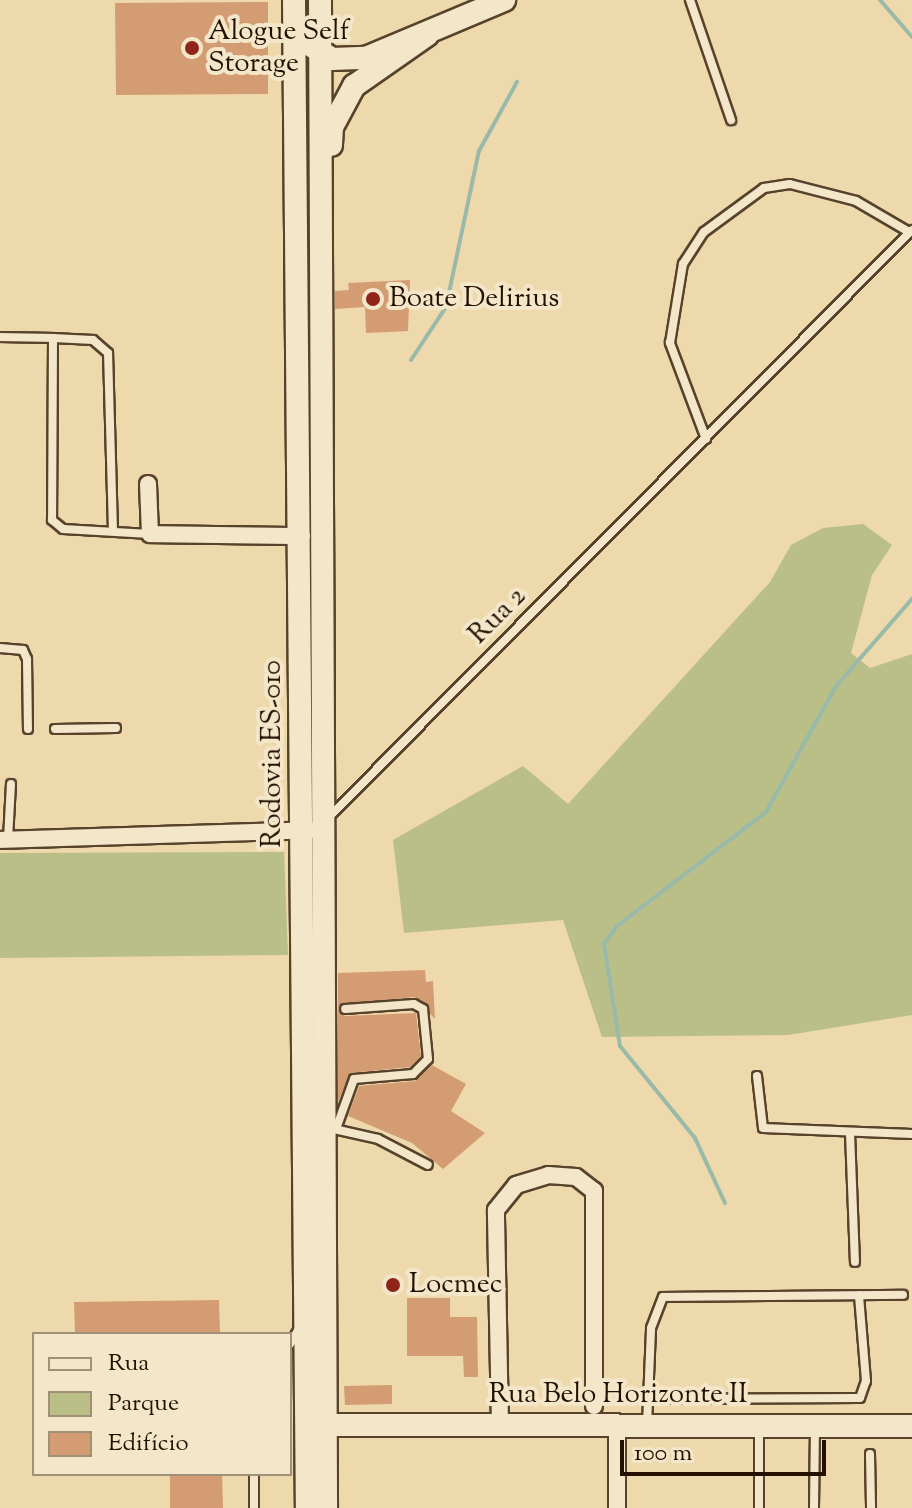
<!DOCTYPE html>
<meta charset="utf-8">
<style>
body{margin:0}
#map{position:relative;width:912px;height:1508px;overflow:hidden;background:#eed9ac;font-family:"Sorts Mill Goudy",serif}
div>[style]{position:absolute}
.green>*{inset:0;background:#babf88}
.stream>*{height:4px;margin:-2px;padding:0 2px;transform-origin:2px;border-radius:2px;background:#99baa8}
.building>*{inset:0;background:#d49c72}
.roads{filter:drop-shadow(2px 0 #57422b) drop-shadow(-2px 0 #57422b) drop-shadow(0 2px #57422b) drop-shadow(0 -2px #57422b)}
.lane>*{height:8px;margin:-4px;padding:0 4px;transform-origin:4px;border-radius:4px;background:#f4e6c9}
.street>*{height:16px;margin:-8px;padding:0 8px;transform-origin:8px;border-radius:8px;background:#f4e6c9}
.secondary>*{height:22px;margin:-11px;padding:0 11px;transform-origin:11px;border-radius:11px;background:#f4e6c9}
.dots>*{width:22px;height:22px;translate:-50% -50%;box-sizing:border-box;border:4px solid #f4e6c9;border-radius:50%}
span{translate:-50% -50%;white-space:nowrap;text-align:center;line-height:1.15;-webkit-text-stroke:8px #f4e6c9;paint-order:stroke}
.poi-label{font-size:28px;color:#251000}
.left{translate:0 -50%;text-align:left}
.street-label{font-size:28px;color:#251000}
.legend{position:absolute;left:32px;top:1332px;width:260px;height:144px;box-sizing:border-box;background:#f4e6c9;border:2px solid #a19079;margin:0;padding:10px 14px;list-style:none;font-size:24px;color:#251000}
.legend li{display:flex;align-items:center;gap:16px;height:40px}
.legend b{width:40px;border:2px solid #a19079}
.scale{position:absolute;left:620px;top:1440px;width:206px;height:36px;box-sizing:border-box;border:4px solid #251000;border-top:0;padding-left:10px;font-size:24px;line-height:28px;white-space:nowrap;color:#251000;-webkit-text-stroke:6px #f4e6c9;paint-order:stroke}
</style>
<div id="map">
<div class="green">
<i style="clip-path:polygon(863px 524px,892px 545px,872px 575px,851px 653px,870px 668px,912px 654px,912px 1015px,788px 1035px,602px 1037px,563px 920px,404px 933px,393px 840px,523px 766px,568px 804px,770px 582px,791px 545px,823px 528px)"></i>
<i style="clip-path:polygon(284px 852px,288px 955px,0 958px,0 853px)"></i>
</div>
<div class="stream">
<i style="left:880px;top:0;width:49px;rotate:49.1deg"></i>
<i style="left:411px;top:360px;width:64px;rotate:-56.6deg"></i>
<i style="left:446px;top:307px;width:159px;rotate:-78.1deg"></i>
<i style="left:479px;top:151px;width:79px;rotate:-61.2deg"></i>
<i style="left:725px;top:1203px;width:72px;rotate:-114.8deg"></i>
<i style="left:695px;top:1138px;width:119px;rotate:-129.2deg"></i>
<i style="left:620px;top:1046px;width:103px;rotate:-98.9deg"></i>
<i style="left:604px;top:944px;width:22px;rotate:-54deg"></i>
<i style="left:617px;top:926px;width:188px;rotate:-37.4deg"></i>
<i style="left:766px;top:812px;width:144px;rotate:-60.9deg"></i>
<i style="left:836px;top:686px;width:116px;rotate:-48.9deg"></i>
</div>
<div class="building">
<i style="clip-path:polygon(268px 2px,268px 94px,116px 95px,115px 3px)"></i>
<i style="clip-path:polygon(410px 280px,408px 331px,366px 333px,365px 307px,335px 309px,335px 291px,349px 290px,348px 283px)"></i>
<i style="clip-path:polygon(425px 970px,426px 982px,433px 981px,435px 1019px,414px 997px,339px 1005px,345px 1016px,416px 1013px,421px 1056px,410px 1067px,350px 1073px,338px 1102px,338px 973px)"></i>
<i style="clip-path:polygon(432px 1065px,466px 1084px,451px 1111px,485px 1133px,443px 1169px,412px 1143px,348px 1116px,359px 1086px,415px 1081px)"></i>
<i style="clip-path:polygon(407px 1298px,450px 1298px,450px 1317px,477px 1317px,478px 1377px,464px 1377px,463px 1356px,407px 1356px)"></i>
<i style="clip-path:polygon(219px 1300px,220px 1334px,75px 1334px,74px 1302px)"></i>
<i style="clip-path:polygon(392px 1385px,392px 1404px,345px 1405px,344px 1386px)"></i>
<i style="clip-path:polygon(170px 1474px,222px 1474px,223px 1508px,170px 1508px)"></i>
</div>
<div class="roads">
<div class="lane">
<i style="left:690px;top:0;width:127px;rotate:71.1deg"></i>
<i style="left:0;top:337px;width:53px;rotate:1.1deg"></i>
<i style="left:706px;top:439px;width:103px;rotate:-110.6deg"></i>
<i style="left:670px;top:343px;width:80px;rotate:-80.7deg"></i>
<i style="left:683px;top:264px;width:38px;rotate:-57deg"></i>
<i style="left:704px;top:232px;width:74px;rotate:-36.3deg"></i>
<i style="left:764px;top:188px;width:26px;rotate:-9deg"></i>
<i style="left:790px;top:184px;width:68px;rotate:14.4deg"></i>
<i style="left:856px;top:201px;width:61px;rotate:30.3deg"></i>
<i style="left:113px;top:531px;width:178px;rotate:-91.6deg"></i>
<i style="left:108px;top:353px;width:20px;rotate:-139deg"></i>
<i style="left:93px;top:340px;width:40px;rotate:-177.1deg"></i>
<i style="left:53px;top:338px;width:182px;rotate:90.3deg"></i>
<i style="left:52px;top:520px;width:14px;rotate:39deg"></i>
<i style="left:63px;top:529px;width:87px;rotate:3.3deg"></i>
<i style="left:0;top:648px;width:23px;rotate:5deg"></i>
<i style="left:23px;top:650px;width:10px;rotate:66deg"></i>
<i style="left:27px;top:659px;width:70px;rotate:89.2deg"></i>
<i style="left:55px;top:729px;width:61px;rotate:-0.9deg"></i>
<i style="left:329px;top:817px;width:827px;rotate:-45.2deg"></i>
<i style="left:8px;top:839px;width:55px;rotate:-86.9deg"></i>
<i style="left:757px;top:1076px;width:52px;rotate:83.4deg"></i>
<i style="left:763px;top:1128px;width:149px;rotate:2.3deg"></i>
<i style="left:334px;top:1129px;width:45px;rotate:12.8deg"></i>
<i style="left:378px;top:1139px;width:56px;rotate:27.5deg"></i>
<i style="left:336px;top:1129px;width:53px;rotate:-70.2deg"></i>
<i style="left:354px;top:1079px;width:59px;rotate:-4.8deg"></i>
<i style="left:413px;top:1074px;width:21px;rotate:-45deg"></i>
<i style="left:428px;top:1059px;width:50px;rotate:-95.7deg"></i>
<i style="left:423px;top:1009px;width:10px;rotate:-151deg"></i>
<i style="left:414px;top:1004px;width:69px;rotate:175.9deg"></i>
<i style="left:850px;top:1133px;width:129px;rotate:87.8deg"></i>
<i style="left:290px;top:1344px;width:16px;rotate:-60deg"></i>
<i style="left:648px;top:1399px;width:212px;rotate:-0.3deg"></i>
<i style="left:860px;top:1398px;width:18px;rotate:-71deg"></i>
<i style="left:866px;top:1381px;width:86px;rotate:-94.7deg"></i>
<i style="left:647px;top:1425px;width:97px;rotate:-87.6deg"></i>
<i style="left:651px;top:1328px;width:33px;rotate:-69deg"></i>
<i style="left:663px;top:1297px;width:240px;rotate:-0.5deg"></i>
<i style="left:870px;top:1454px;width:54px;rotate:88.9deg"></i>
<i style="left:254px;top:1474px;width:34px;rotate:90deg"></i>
<i style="left:759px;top:1508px;width:79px;rotate:-90deg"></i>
<i style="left:814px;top:1508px;width:79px;rotate:-89.3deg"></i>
</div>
<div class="street">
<i style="left:148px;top:484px;width:50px;rotate:87.7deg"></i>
<i style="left:150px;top:534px;width:152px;rotate:0.8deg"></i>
<i style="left:0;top:840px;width:310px;rotate:-1.8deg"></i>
<i style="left:500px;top:1425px;width:215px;rotate:-91.1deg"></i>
<i style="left:496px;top:1210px;width:32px;rotate:-51deg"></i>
<i style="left:516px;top:1185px;width:34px;rotate:-17deg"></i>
<i style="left:548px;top:1175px;width:28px;rotate:4deg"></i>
<i style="left:576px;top:1177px;width:23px;rotate:38deg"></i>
<i style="left:594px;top:1191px;width:215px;rotate:90deg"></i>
<i style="left:617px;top:1427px;width:81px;rotate:90deg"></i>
</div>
<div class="secondary">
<i style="left:294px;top:0;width:1508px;rotate:89.51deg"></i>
<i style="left:320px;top:0;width:1508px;rotate:89.77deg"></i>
<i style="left:310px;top:45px;width:26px;rotate:32deg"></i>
<i style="left:332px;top:59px;width:34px;rotate:-2deg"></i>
<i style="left:366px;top:58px;width:150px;rotate:-22.8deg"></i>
<i style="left:331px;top:145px;width:18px;rotate:-87deg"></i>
<i style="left:332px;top:127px;width:47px;rotate:-61.8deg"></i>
<i style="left:354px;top:86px;width:89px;rotate:-34.9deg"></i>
<i style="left:325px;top:1425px;width:587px;rotate:0.1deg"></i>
</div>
</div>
<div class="dots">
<i style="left:192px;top:48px;background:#8f2418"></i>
<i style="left:373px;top:299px;background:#8f2418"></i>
<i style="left:393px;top:1285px;background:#8f2418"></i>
</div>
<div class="poi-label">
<span class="left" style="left:208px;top:48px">Alogue Self<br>Storage</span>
<span class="left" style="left:389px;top:299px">Boate Delirius</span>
<span class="left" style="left:409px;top:1285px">Locmec</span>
</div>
<div class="street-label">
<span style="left:498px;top:616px;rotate:-45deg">Rua 2</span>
<span style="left:273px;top:754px;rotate:-90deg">Rodovia ES-010</span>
<span style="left:618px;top:1395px">Rua Belo Horizonte II</span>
</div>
<ul class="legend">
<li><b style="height:10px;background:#f4e6c9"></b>Rua</li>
<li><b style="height:22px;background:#babf88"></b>Parque</li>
<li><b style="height:22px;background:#d49c72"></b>Edifício</li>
</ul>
<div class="scale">100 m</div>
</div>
